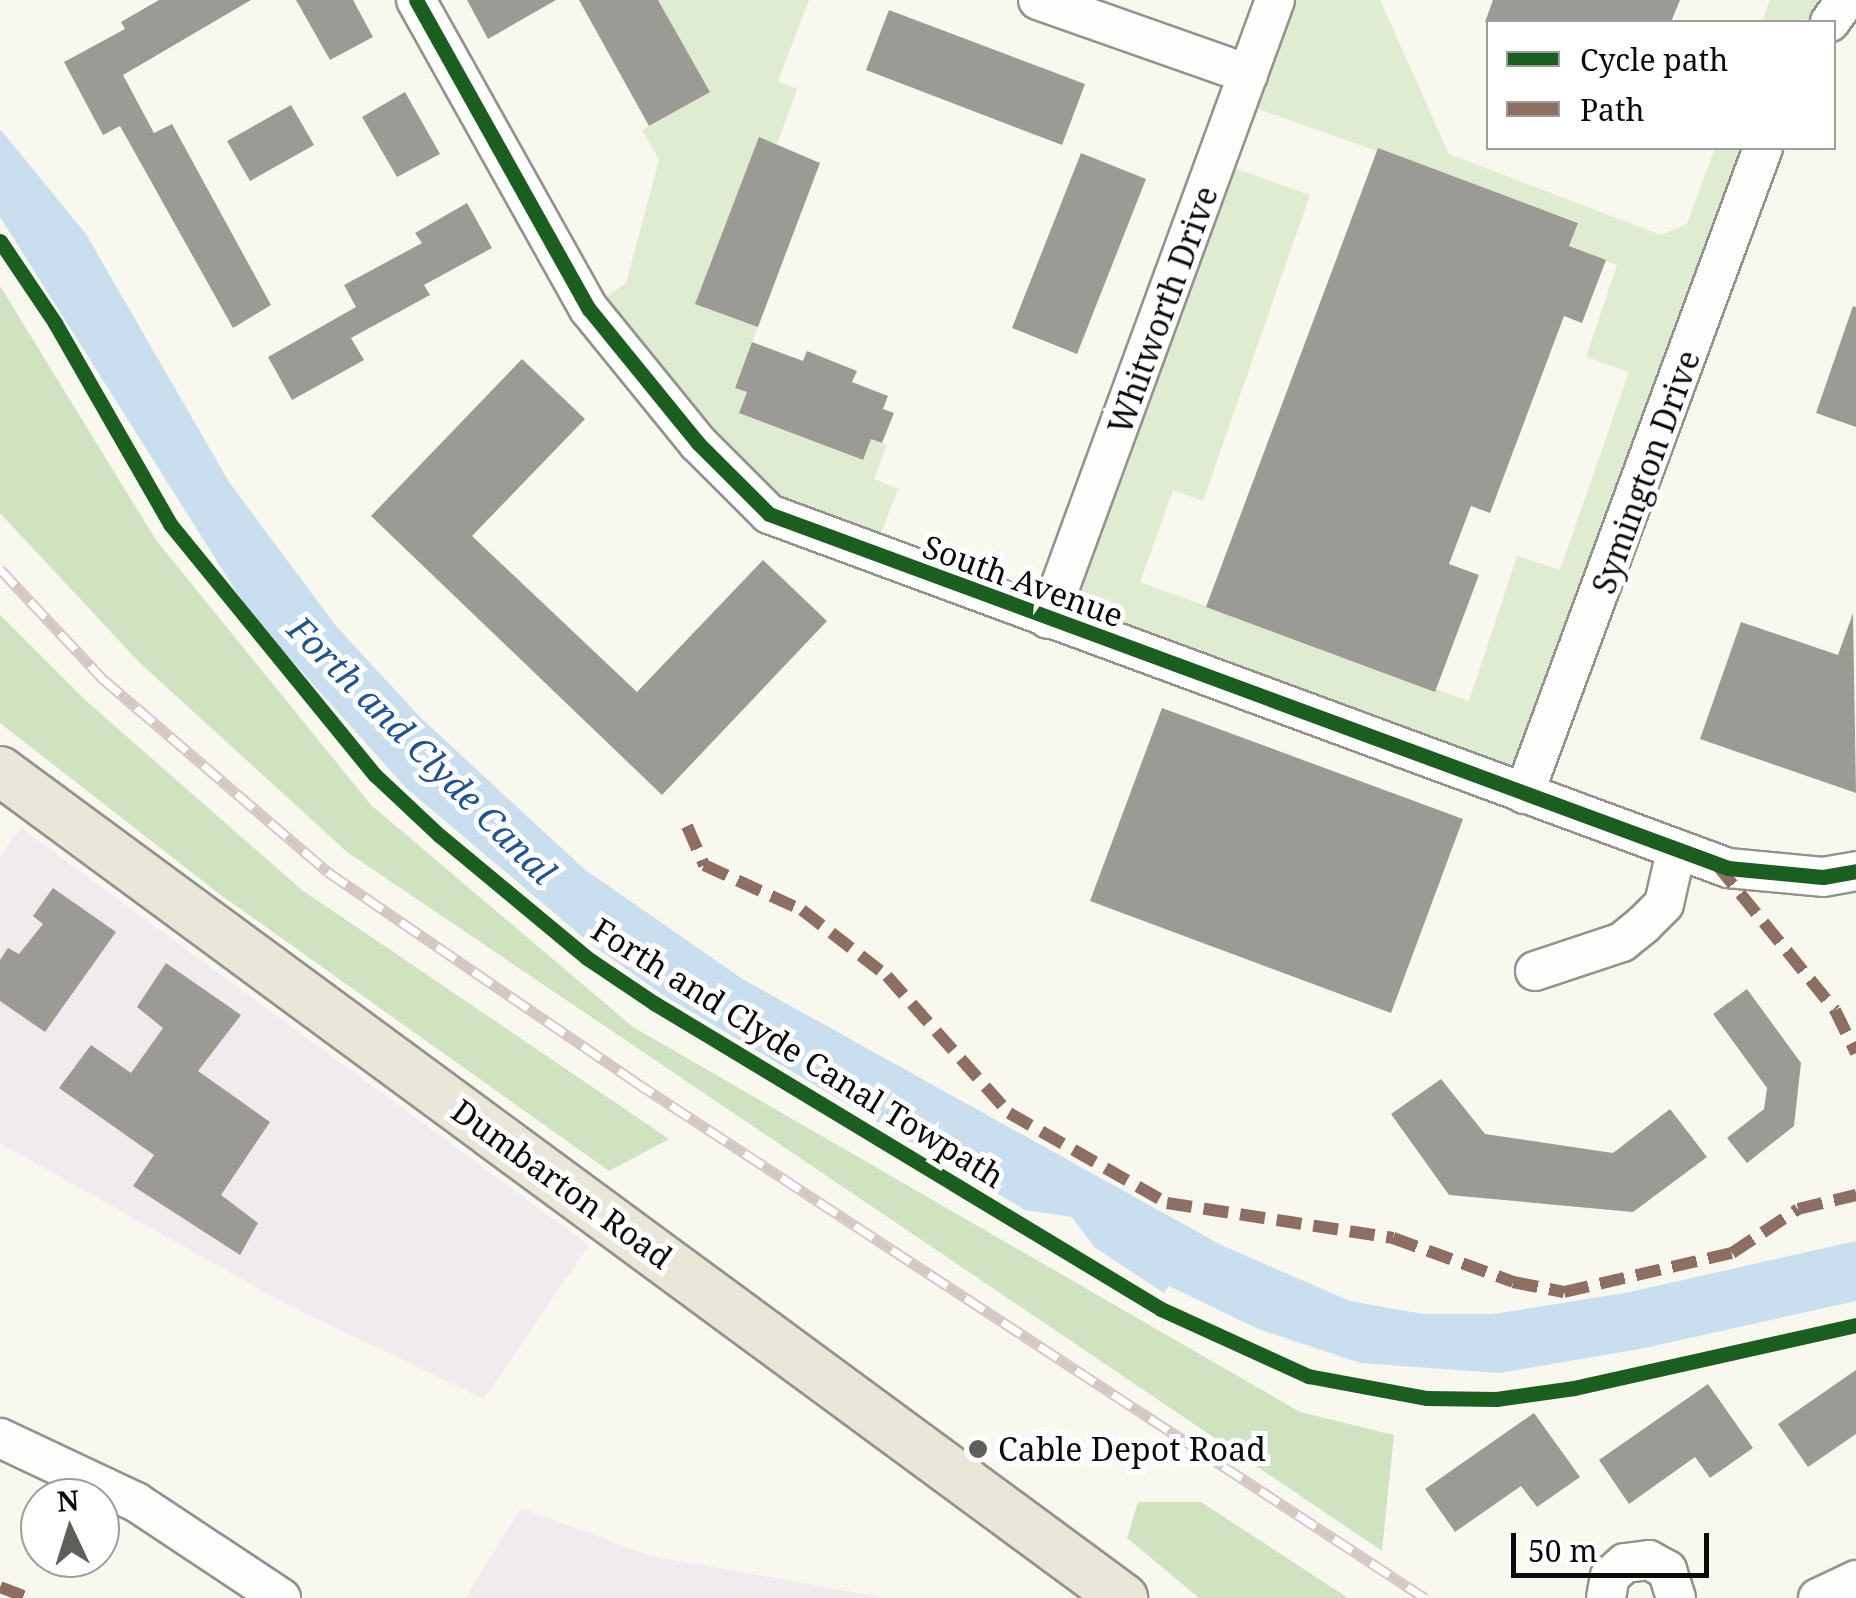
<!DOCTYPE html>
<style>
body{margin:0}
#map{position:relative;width:1856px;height:1598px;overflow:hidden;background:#f9f8ef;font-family:"Noto Serif",serif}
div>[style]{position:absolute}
.industrial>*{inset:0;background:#f0ebec}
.green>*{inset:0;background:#dfecd1}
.forest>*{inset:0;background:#cfe3c0}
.water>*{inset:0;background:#c9deef}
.building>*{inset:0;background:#9c9a95}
.roads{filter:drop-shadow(2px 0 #92928e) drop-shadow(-2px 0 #92928e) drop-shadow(0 2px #92928e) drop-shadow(0 -2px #92928e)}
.minor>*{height:38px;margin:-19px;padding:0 19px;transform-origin:19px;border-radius:19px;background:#fefefd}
.major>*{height:48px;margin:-24px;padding:0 24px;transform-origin:24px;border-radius:24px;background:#eae7d9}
.rail>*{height:11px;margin-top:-5.5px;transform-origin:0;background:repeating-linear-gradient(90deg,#fff 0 22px,#d4c7c4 0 44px);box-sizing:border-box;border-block:2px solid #d4c7c4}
.quiet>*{height:12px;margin-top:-6px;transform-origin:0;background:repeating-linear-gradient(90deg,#8d6e63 0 25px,transparent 0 37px)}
.cycleway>*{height:15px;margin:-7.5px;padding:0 7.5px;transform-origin:7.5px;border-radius:7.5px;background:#1b5e20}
.dots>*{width:28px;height:28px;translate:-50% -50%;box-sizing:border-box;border:5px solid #fff;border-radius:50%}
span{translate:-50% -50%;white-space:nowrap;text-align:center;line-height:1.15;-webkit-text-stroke:10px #fff;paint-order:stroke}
.street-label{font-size:32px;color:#0b0b0b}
.poi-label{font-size:32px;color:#0b0b0b}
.left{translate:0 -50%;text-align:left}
.water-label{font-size:35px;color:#22538f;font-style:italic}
.legend{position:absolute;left:1486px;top:20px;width:350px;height:130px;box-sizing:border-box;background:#fff;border:2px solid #9d9d9d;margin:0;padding:12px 18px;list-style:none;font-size:30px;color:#0b0b0b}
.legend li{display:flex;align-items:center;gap:20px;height:50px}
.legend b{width:50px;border:2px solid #9d9d9d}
.north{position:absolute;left:20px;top:1478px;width:100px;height:100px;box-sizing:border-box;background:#fff;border:2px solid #9d9d9d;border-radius:50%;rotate:356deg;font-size:28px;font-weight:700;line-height:40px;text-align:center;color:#0b0b0b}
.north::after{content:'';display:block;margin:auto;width:35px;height:45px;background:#5e5e5b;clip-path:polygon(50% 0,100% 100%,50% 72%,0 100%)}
.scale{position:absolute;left:1511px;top:1533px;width:198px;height:45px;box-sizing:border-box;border:5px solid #0b0b0b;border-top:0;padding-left:12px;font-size:30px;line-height:35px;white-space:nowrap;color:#0b0b0b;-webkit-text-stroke:8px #fff;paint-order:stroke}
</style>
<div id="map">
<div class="industrial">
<i style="clip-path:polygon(21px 828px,589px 1245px,484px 1399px,288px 1305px,0 1143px,0 856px)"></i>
<i style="clip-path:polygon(521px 1508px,651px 1556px,886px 1598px,465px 1598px)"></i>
</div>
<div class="green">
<i style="clip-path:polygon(658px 0,809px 0,778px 81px,797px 89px,777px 144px,760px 138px,758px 327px,735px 387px,747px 392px,739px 413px,862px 460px,871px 439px,887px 445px,874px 479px,898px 489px,873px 554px,769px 514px,589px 309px,626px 283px,659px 160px,642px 130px,710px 92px)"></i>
<i style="clip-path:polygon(1275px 0,1380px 0,1449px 154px,1661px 235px,1687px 224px,1715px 148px,1763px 148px,1524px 794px,1048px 619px,1217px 162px,1310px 195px,1203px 501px,1173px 490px,1140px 582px,1469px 701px,1517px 556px,1560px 570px,1629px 372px,1586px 357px,1617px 265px,1569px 246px,1578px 222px,1238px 102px)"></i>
<i style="clip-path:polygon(1770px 0,1856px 0,1856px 25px,1833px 18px,1762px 22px)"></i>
</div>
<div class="forest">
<i style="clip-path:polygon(0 286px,156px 540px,371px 805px,633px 1027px,1300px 1412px,1394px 1435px,1382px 1551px,347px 852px,140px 663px,0 513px)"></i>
<i style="clip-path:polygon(0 615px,84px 699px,302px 890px,669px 1139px,609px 1171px,218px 893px,0 723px)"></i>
<i style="clip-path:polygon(1138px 1502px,1201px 1502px,1348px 1598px,1199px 1598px,1127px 1538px)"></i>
</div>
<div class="water">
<i style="clip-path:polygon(0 129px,86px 234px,229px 482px,336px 626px,420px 717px,584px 869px,744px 980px,1221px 1245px,1350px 1301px,1423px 1314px,1493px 1314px,1625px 1293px,1856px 1241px,1856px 1301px,1640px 1349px,1499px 1373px,1360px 1363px,1258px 1329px,1169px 1286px,1164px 1293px,1094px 1247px,1072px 1217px,1025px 1210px,663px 995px,592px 945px,406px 788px,251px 615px,0 217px)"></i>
</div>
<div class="building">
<i style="clip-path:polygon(159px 0,251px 0,123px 75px,154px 133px,172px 124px,271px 305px,233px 328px,120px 126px,103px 135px,64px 62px,125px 29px,121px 22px)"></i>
<i style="clip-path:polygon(296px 0,353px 0,373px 37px,330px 60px)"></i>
<i style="clip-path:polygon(467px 0,556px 0,488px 39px)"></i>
<i style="clip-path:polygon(579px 0,658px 0,710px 92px,649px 126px)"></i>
<i style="clip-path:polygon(1493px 0,1680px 0,1671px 22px,1485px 22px)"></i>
<i style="clip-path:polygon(889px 10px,1085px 84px,1062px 145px,866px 70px)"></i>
<i style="clip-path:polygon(405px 92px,440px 154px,397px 177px,362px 117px)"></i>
<i style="clip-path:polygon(291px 105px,314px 145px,250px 181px,227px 141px)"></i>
<i style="clip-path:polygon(759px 137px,820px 163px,758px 327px,695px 304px)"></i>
<i style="clip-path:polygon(1378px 148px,1578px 223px,1569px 246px,1606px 260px,1582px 323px,1564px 316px,1490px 513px,1471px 506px,1449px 564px,1479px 575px,1435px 692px,1206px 607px)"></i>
<i style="clip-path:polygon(1081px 153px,1146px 179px,1077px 354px,1012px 328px)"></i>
<i style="clip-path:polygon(467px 203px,492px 248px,424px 285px,430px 295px,351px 338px,364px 360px,292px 400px,268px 357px,356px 307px,344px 285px,422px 243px,415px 233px)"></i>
<i style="clip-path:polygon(1853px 306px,1856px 307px,1856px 427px,1816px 413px)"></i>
<i style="clip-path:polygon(752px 342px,803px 361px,807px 351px,857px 371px,852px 382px,888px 396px,883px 409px,894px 413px,882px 443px,871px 439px,863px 460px,739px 413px,747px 392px,735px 388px)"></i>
<i style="clip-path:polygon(522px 359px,585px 419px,472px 536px,637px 692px,763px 560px,827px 621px,662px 795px,371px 516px)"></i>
<i style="clip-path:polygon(1853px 613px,1856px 793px,1700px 739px,1741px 622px,1838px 655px)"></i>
<i style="clip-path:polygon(1162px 708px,1463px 819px,1391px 1013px,1090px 901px)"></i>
<i style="clip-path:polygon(53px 888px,116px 932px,45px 1032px,0 1001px,0 960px,8px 948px,19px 954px,43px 924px,33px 916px)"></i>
<i style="clip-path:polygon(166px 963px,241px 1015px,198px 1071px,270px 1122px,221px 1195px,258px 1223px,240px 1255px,133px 1186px,154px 1155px,59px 1088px,91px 1045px,131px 1073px,163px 1028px,137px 1007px)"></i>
<i style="clip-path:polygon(1747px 989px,1801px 1063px,1794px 1126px,1747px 1163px,1727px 1138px,1764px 1109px,1767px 1088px,1713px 1014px)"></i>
<i style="clip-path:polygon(1441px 1079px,1485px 1134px,1613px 1153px,1670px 1109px,1707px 1157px,1633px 1212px,1449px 1195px,1391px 1114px)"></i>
<i style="clip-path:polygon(1856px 1370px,1856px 1434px,1808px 1467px,1778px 1424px)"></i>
<i style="clip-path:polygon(1708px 1384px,1753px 1448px,1710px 1478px,1695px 1457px,1629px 1504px,1599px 1460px)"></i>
<i style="clip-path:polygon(1534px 1413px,1580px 1477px,1537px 1507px,1521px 1486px,1455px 1532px,1425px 1489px)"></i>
</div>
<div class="roads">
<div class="minor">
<i style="left:416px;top:0;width:354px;rotate:60.8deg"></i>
<i style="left:589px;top:309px;width:173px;rotate:50.9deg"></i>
<i style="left:698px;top:443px;width:100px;rotate:45deg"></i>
<i style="left:769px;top:514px;width:1022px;rotate:20.26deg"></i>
<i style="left:1728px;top:868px;width:95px;rotate:5.4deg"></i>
<i style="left:1823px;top:877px;width:34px;rotate:-10deg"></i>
<i style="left:1038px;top:0;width:223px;rotate:19.4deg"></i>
<i style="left:1830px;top:22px;width:27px;rotate:-54deg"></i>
<i style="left:1048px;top:619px;width:659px;rotate:-69.86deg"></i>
<i style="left:1524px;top:794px;width:689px;rotate:-69.7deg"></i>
<i style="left:1535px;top:971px;width:92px;rotate:-18.4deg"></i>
<i style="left:1622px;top:942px;width:28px;rotate:-39deg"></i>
<i style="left:1644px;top:924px;width:28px;rotate:-45deg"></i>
<i style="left:1664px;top:904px;width:54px;rotate:-77.2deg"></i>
<i style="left:0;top:1438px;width:150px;rotate:25.2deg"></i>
<i style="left:136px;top:1502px;width:174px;rotate:33.5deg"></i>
<i style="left:1606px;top:1598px;width:22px;rotate:-80deg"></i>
<i style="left:1610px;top:1576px;width:20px;rotate:-41deg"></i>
<i style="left:1625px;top:1563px;width:24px;rotate:-7deg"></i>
<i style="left:1649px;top:1560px;width:21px;rotate:29deg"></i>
<i style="left:1667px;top:1570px;width:29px;rotate:72deg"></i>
<i style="left:1818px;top:1598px;width:42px;rotate:-25.3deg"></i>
</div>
<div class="major">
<i style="left:0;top:771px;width:1395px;rotate:36.37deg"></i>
</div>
</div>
<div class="rail">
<i style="left:0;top:569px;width:151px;rotate:46.9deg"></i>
<i style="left:103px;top:679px;width:296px;rotate:40.6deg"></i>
<i style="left:328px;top:872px;width:371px;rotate:34.3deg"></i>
<i style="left:634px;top:1081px;width:945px;rotate:33.17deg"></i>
</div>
<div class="quiet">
<i style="left:687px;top:826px;width:43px;rotate:66.4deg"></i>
<i style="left:704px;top:865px;width:108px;rotate:24.7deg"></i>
<i style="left:802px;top:910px;width:108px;rotate:37.8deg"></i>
<i style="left:887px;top:976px;width:183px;rotate:48.3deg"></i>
<i style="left:1009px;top:1113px;width:182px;rotate:29.7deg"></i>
<i style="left:1167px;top:1203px;width:229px;rotate:8.8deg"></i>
<i style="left:1393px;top:1238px;width:128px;rotate:20.1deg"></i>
<i style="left:1513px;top:1282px;width:52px;rotate:11.1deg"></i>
<i style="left:1564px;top:1292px;width:172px;rotate:-13.1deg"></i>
<i style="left:1732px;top:1253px;width:79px;rotate:-33.7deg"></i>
<i style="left:1798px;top:1209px;width:60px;rotate:-13.6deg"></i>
<i style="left:1717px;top:865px;width:187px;rotate:50.9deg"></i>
<i style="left:1835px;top:1010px;width:48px;rotate:64deg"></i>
<i style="left:0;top:1587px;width:31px;rotate:21deg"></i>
</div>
<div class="cycleway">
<i style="left:416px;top:0;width:354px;rotate:60.8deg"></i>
<i style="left:589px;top:309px;width:173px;rotate:50.9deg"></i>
<i style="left:698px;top:443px;width:100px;rotate:45deg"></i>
<i style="left:769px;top:514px;width:1022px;rotate:20.26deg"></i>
<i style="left:1728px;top:868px;width:95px;rotate:5.4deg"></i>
<i style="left:1823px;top:877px;width:34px;rotate:-10deg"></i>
<i style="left:0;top:241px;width:99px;rotate:56.1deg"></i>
<i style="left:55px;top:323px;width:232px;rotate:60.2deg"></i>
<i style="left:170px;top:524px;width:324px;rotate:50.8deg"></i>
<i style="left:375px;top:775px;width:88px;rotate:43.2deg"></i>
<i style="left:439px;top:835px;width:192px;rotate:39.7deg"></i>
<i style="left:587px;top:958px;width:81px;rotate:33.9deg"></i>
<i style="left:654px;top:1003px;width:592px;rotate:31.11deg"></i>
<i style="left:1161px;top:1309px;width:162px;rotate:24.5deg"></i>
<i style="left:1308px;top:1376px;width:121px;rotate:10.5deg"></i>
<i style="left:1427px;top:1398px;width:69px;rotate:0.8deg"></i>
<i style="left:1496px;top:1399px;width:79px;rotate:-8deg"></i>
<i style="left:1574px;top:1388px;width:289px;rotate:-12.6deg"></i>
</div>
<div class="dots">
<i style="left:978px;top:1449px;background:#5e5e5b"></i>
</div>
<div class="street-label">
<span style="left:1163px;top:310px;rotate:-70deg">Whitworth Drive</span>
<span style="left:1646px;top:472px;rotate:-70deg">Symington Drive</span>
<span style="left:1023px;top:581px;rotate:20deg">South Avenue</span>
<span style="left:798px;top:1053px;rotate:32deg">Forth and Clyde Canal Towpath</span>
<span style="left:562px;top:1184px;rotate:36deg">Dumbarton Road</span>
</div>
<div class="poi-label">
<span class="left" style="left:998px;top:1449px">Cable Depot Road</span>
</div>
<div class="water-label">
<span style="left:422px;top:750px;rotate:45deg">Forth and Clyde Canal</span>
</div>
<ul class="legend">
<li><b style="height:12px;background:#1b5e20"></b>Cycle path</li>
<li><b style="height:12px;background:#8d6e63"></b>Path</li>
</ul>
<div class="north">N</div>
<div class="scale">50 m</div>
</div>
